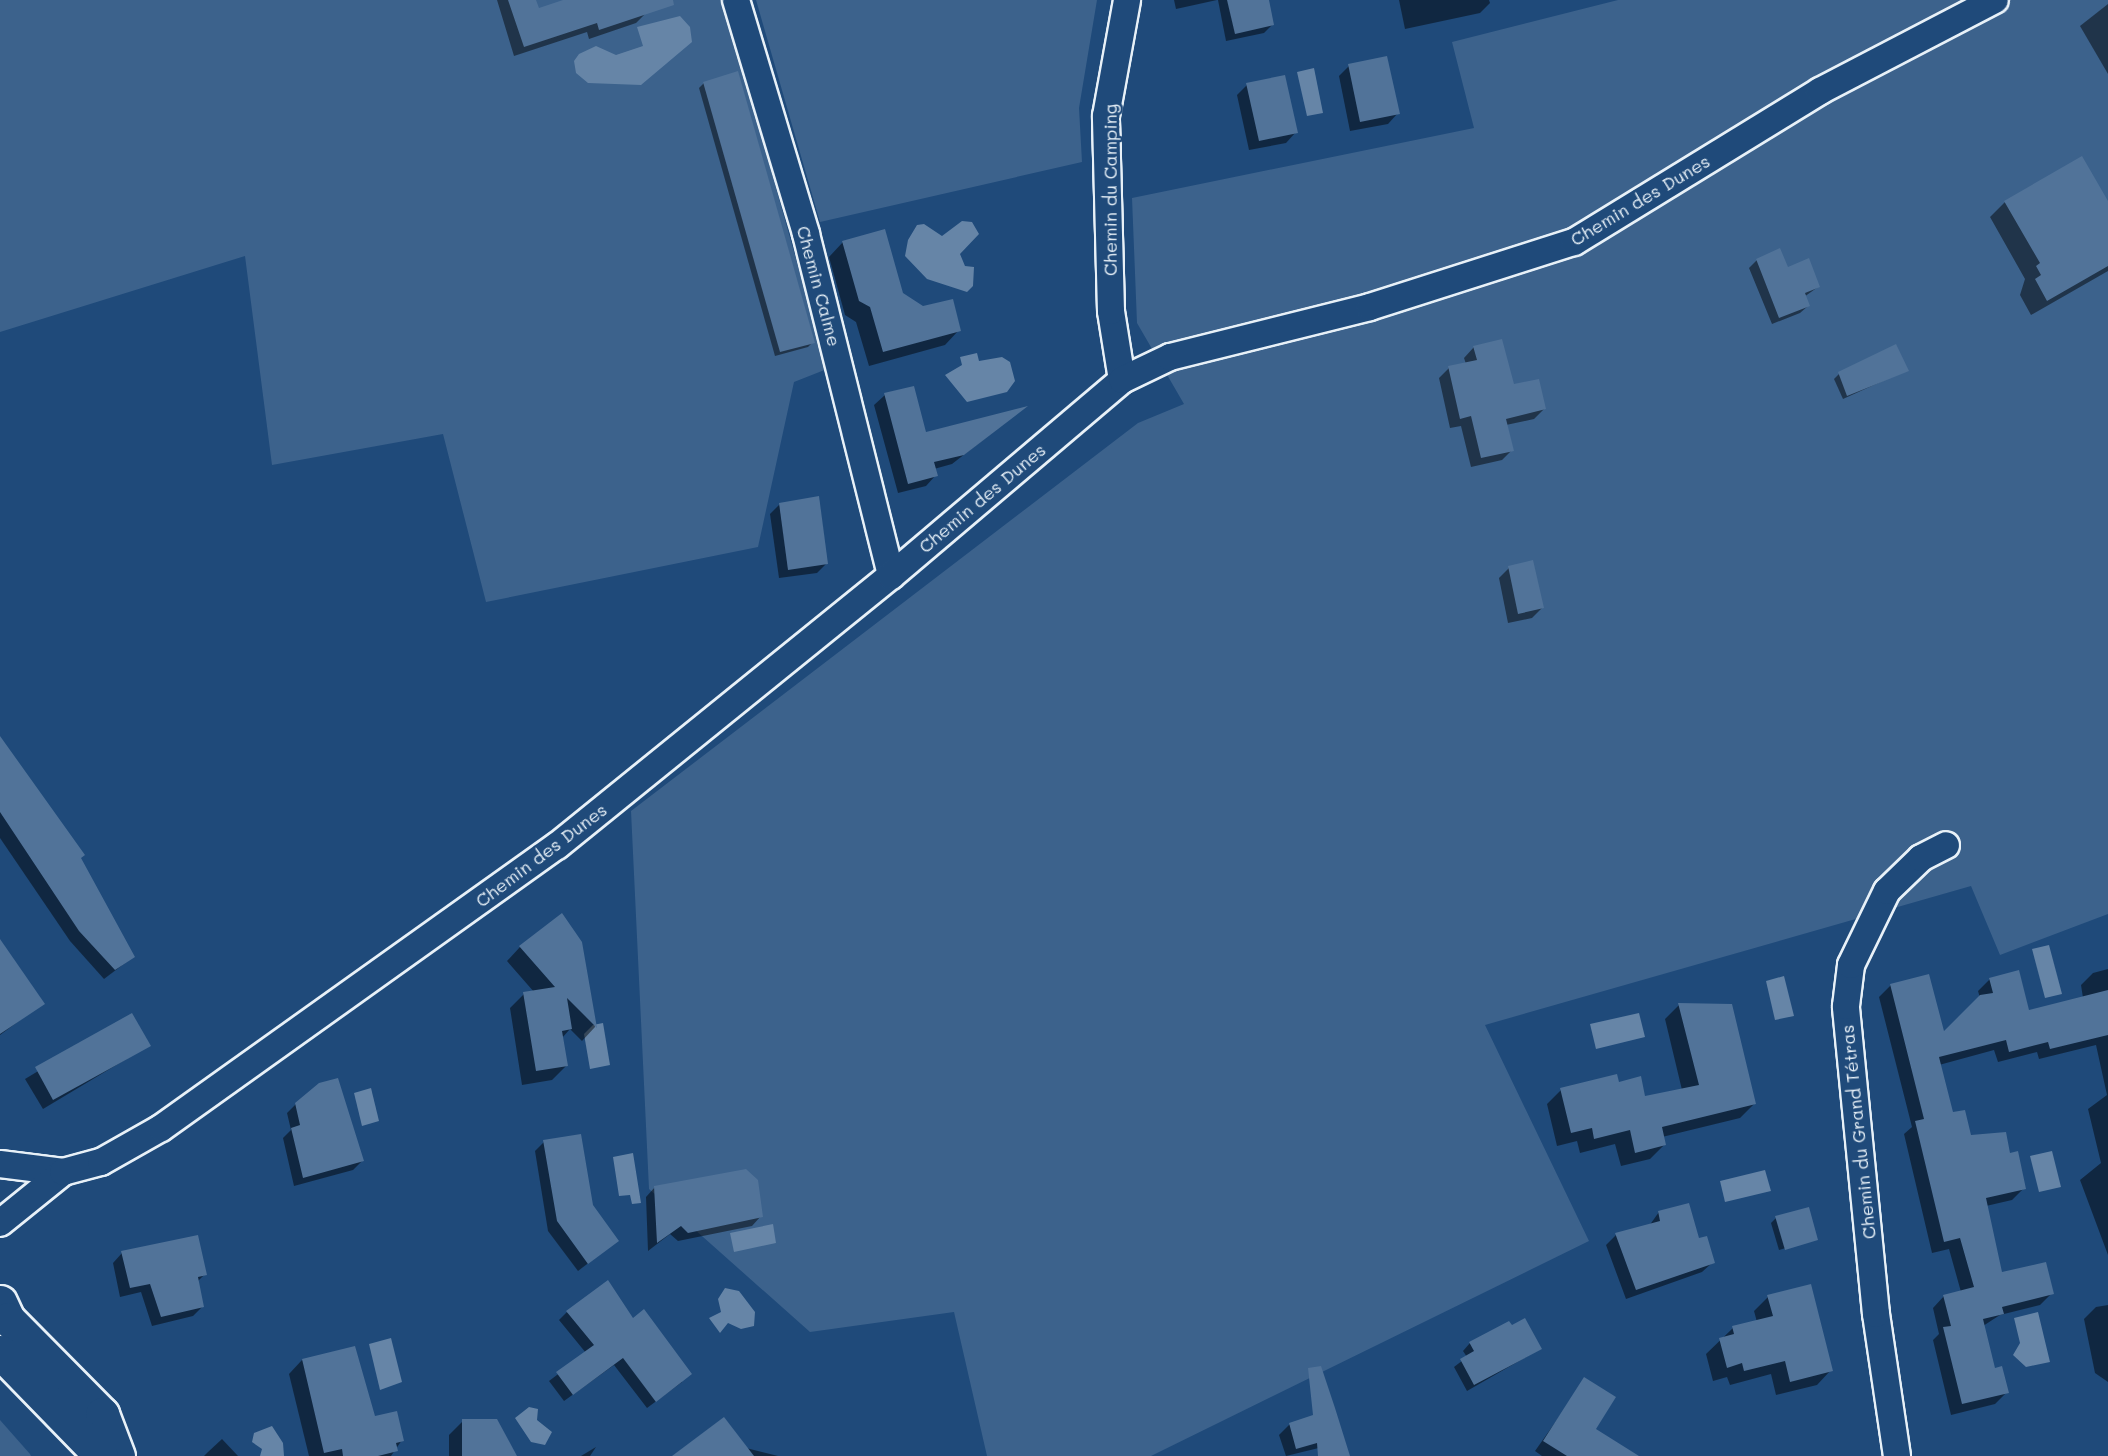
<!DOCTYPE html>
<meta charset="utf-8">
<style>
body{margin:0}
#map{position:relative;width:2108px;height:1456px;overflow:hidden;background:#1f4a7a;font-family:Mali,sans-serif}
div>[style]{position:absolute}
.green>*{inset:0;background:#3c628c}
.water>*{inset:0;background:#6685a7}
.shadow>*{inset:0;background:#0007}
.building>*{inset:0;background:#517399}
.roads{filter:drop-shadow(2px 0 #e8f1f8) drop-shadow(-2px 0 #e8f1f8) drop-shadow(0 2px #e8f1f8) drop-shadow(0 -2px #e8f1f8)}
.minor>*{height:26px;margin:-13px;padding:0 13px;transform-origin:13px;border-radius:13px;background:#1f4a7a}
.tertiary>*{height:33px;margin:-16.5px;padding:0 16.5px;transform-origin:16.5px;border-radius:16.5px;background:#1f4a7a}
span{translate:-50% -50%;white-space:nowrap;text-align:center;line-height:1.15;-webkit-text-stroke:5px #1f4a7a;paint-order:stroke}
.street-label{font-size:18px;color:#e8f1f8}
</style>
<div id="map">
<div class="green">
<i style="clip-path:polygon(0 0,723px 0,827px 369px,794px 382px,758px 547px,486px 602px,443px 434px,272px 465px,245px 256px,0 332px)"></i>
<i style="clip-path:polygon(756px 0,1097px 0,1079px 108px,1082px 162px,820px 222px)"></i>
<i style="clip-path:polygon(1618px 0,2108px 0,2108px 914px,2000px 955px,1971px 886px,1485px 1025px,1589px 1241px,1151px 1456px,987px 1456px,954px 1312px,810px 1332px,649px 1189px,631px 811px,1138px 423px,1184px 404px,1137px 323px,1132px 198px,1474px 128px,1452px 42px)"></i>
<i style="clip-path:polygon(0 1420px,30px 1454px,31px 1456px,0 1456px)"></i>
</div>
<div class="water">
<i style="clip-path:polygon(680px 16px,690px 27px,692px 42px,641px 85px,588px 83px,576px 73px,574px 61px,579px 54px,596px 46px,616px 55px,643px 46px,637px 27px)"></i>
<i style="clip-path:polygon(1314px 68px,1323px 113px,1307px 116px,1297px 72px)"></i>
<i style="clip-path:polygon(962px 221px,972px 222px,979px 234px,960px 254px,965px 266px,974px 267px,973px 286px,967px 292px,927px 279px,905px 256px,908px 240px,917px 225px,924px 224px,942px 236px)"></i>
<i style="clip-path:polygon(977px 353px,979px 361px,1002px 357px,1010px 362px,1015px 381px,1007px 392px,967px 402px,945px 375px,962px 365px,960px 357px)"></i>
<i style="clip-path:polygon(2049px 945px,2062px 994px,2045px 998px,2032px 949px)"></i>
<i style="clip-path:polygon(1784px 976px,1794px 1016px,1775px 1020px,1766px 981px)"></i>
<i style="clip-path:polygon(1639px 1013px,1645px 1037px,1596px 1049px,1590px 1024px)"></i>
<i style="clip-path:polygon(603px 1023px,610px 1065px,590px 1069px,584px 1034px,593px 1025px)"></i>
<i style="clip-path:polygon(371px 1088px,379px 1121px,362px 1126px,354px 1093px)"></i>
<i style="clip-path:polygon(2052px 1151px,2061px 1187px,2039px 1192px,2030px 1156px)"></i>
<i style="clip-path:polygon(633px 1153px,641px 1203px,632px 1204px,630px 1195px,619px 1196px,613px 1157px)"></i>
<i style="clip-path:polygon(1765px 1170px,1771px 1191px,1725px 1202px,1720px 1181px)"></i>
<i style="clip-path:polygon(773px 1224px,776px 1243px,734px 1252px,730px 1233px)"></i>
<i style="clip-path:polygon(725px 1288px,739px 1291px,755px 1312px,754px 1326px,741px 1329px,728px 1323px,720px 1333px,709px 1318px,721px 1312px,718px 1299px)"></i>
<i style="clip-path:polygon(2038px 1312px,2050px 1362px,2026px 1367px,2013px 1355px,2020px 1343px,2014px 1318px)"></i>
<i style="clip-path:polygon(391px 1338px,402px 1382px,380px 1390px,369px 1344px)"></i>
<i style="clip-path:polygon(529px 1407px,538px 1409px,537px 1420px,552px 1432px,545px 1445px,531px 1442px,515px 1418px)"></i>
<i style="clip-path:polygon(272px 1426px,283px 1443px,284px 1456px,260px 1456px,262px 1449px,252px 1442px,254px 1433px)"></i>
</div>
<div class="shadow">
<i style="clip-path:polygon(497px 0,534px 0,538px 10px,568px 0,642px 0,646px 13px,636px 23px,589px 39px,587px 32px,514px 56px)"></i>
<i style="clip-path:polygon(1174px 0,1217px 0,1176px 9px)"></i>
<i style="clip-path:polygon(1218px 0,1268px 0,1272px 25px,1264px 33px,1226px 41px)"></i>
<i style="clip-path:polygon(1399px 0,1489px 0,1490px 3px,1480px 13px,1405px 29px)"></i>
<i style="clip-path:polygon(2108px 4px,2108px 74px,2080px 26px)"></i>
<i style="clip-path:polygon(1349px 66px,1398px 113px,1388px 124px,1350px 131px,1339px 76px)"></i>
<i style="clip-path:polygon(704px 83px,813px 342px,808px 347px,775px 356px,699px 88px)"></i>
<i style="clip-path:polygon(1247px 85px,1296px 132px,1286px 143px,1249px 150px,1237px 95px)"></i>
<i style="clip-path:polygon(2005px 202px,2108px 204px,2108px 271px,2031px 315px,2020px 295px,2025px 279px,1990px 217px)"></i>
<i style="clip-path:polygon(843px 242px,901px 294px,959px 330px,945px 345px,869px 366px,856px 322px,845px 315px,829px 257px)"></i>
<i style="clip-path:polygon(1757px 260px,1787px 269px,1818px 287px,1804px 297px,1808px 306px,1800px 313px,1772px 324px,1749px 268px)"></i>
<i style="clip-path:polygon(1474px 347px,1513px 386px,1544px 409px,1534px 419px,1506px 425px,1512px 450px,1502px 460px,1471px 467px,1461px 426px,1450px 428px,1439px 378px,1449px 368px,1466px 364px,1464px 358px)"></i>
<i style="clip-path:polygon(1907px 370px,1843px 399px,1834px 379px,1839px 374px)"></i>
<i style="clip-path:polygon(885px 395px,925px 434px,1015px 415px,952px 464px,934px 469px,936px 475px,926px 486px,898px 493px,874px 405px)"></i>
<i style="clip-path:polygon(780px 504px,826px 564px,817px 573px,779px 578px,770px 514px)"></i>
<i style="clip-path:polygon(1509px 568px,1542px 608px,1532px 618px,1508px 623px,1499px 578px)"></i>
<i style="clip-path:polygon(0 744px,79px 858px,133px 957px,104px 979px,70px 941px,0 838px)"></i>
<i style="clip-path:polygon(581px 942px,595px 1027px,582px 1041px,570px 1029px,562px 1038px,566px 1066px,552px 1080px,522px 1085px,510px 1008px,524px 994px,534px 992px,507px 961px,520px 947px)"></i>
<i style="clip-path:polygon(0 947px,43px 1003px,0 1035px)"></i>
<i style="clip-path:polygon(2108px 969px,2108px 1255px,2080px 1180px,2101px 1163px,2088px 1109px,2107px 1095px,2096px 1045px,2039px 1059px,2037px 1052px,1998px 1062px,1994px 1050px,1939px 1065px,1952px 1114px,1969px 1137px,2009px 1156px,2024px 1188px,2012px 1200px,1986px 1206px,2001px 1274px,2052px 1293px,2040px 1305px,2000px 1315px,1983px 1326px,1994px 1370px,2007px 1392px,1995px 1404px,1951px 1415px,1933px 1340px,1939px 1334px,1933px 1308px,1944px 1296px,1961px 1292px,1949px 1249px,1932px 1253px,1904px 1134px,1912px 1127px,1879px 997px,1891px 985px,1943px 1034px,1980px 998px,1978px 991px,1990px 979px,2028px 1012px,2083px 998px,2081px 985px,2093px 973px)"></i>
<i style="clip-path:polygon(1679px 1005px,1754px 1104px,1740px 1118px,1662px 1137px,1664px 1145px,1650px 1159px,1621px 1166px,1615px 1144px,1580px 1153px,1577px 1141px,1557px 1146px,1547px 1104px,1561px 1090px,1618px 1084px,1644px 1098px,1682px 1090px,1665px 1019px)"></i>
<i style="clip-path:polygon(131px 1015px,148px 1046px,43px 1109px,25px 1079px)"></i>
<i style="clip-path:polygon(296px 1104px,362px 1161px,353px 1170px,294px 1186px,283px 1138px,291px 1130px,287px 1113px)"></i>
<i style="clip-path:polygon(544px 1142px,617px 1241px,578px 1271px,548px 1231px,535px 1151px)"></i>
<i style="clip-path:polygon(655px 1187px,761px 1216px,752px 1226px,678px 1241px,670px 1234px,648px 1251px,646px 1197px)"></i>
<i style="clip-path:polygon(1659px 1212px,1698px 1240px,1713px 1262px,1702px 1272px,1626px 1299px,1606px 1245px,1616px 1235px,1649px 1226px)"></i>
<i style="clip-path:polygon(1776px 1218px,1816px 1239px,1779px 1250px,1771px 1223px)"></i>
<i style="clip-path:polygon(122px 1253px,205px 1274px,197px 1282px,202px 1307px,193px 1316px,152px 1326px,141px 1292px,120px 1297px,113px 1263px)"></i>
<i style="clip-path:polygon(1768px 1297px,1831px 1370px,1817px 1385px,1776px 1395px,1771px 1374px,1730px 1385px,1727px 1377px,1713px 1381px,1706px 1354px,1733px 1328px,1757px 1322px,1754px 1311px)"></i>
<i style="clip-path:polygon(2108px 1305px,2108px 1382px,2095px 1373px,2084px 1319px,2096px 1307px)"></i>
<i style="clip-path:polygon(567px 1312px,682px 1382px,647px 1408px,614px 1365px,564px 1401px,549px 1381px,586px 1353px,559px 1320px)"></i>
<i style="clip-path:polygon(1470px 1343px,1540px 1349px,1467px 1391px,1454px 1367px,1467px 1357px,1463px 1351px)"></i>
<i style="clip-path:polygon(302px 1360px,402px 1440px,391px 1456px,309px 1456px,289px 1374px)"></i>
<i style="clip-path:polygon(1585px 1380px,1594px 1429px,1615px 1456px,1542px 1456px,1535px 1451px)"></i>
<i style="clip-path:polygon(1333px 1411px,1331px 1445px,1286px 1456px,1279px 1435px,1289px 1425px)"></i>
<i style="clip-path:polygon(463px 1421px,515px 1456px,449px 1456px,449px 1435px)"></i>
<i style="clip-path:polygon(222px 1439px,238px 1456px,204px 1456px,208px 1452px)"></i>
<i style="clip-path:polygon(596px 1447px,590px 1456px,581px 1456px)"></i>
<i style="clip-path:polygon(746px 1448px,778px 1456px,685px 1456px)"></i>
</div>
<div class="building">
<i style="clip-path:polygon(508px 0,536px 0,539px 8px,563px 0,673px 0,674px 5px,599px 30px,597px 23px,524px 47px)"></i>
<i style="clip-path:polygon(1227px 0,1269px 0,1274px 25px,1235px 34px)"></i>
<i style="clip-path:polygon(1387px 56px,1400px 114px,1360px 122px,1348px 64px)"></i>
<i style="clip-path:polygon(738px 71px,815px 343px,780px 352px,703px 82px)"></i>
<i style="clip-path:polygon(1285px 75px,1298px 133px,1259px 141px,1246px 83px)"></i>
<i style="clip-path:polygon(2082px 156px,2108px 201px,2108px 266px,2047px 301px,2035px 279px,2041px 275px,2036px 266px,2040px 263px,2004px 201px)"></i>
<i style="clip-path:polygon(885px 229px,903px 293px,923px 306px,953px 299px,961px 331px,883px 352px,870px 307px,859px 301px,842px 241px)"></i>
<i style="clip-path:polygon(1780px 248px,1788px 267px,1809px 258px,1820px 287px,1805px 293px,1810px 306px,1779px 318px,1756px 259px)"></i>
<i style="clip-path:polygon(1502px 339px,1514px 384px,1539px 379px,1546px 409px,1506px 419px,1514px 451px,1481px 458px,1471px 416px,1460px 419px,1448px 366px,1477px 360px,1473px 346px)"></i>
<i style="clip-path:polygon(1896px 344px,1909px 371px,1847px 396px,1838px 372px)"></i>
<i style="clip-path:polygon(914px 386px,926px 432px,1028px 406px,964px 455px,934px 462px,938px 476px,908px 484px,884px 393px)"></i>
<i style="clip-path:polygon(819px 496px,828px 564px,788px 570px,779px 503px)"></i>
<i style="clip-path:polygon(1533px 560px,1544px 608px,1518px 614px,1508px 566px)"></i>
<i style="clip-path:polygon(0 736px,85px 855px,81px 858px,135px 957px,115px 970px,79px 931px,0 812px)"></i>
<i style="clip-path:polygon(562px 913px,582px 942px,597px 1028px,567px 998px,572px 1029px,562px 1031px,568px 1066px,536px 1071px,523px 992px,555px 987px,519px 946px)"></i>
<i style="clip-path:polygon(0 939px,45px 1004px,0 1034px)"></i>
<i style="clip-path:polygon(2019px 970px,2029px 1010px,2108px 990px,2108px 1035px,2050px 1049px,2048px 1042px,2009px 1052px,2006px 1040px,1939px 1057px,1953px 1112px,1965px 1110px,1971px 1135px,2006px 1132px,2010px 1153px,2018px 1151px,2026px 1189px,1986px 1198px,2002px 1272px,2046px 1262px,2054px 1294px,2002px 1307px,2004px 1314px,1983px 1319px,1995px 1368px,2002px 1366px,2009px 1393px,1962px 1404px,1943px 1327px,1951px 1326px,1943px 1295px,1974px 1287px,1960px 1238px,1944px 1242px,1915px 1121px,1924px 1119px,1890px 984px,1929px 974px,1944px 1031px,1980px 995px,1993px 993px,1989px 978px)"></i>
<i style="clip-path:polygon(1678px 1003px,1732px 1004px,1756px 1104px,1662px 1127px,1666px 1145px,1635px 1153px,1630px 1130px,1594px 1139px,1592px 1128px,1571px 1133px,1560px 1088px,1617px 1074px,1619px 1082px,1641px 1076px,1645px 1096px,1699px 1085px)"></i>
<i style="clip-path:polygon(132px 1013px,151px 1046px,53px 1100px,35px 1067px)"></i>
<i style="clip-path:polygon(338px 1078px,364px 1161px,303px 1178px,291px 1128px,300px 1125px,295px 1103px,319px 1083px)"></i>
<i style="clip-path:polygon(581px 1134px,593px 1205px,619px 1241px,588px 1264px,557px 1221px,543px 1140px)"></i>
<i style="clip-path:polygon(746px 1169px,758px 1180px,763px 1217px,688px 1233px,681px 1226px,657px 1243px,654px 1186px)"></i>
<i style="clip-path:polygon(1689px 1203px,1699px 1238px,1707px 1236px,1715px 1263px,1636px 1290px,1615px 1233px,1660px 1221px,1658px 1211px)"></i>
<i style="clip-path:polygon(1809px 1207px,1818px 1240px,1785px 1250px,1775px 1216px)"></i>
<i style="clip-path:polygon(198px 1235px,207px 1275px,198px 1277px,204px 1307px,161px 1317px,150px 1284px,130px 1288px,121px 1251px)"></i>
<i style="clip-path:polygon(608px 1280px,633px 1318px,644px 1309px,692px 1374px,656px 1402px,623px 1358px,573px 1395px,556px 1372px,594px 1345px,566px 1311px)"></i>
<i style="clip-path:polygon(1811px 1284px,1833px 1371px,1790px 1382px,1785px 1361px,1744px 1371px,1742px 1363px,1727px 1368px,1719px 1338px,1734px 1334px,1732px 1326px,1773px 1316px,1767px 1295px)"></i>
<i style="clip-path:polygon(1525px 1318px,1542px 1349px,1474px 1385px,1460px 1359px,1474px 1351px,1469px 1342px,1509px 1321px,1512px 1325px)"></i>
<i style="clip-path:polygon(355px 1346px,375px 1416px,397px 1411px,404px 1441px,396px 1443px,398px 1451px,378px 1456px,343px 1456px,342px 1449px,324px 1453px,302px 1359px)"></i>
<i style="clip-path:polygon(1321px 1366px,1335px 1408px,1350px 1456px,1318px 1456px,1317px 1443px,1296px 1449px,1289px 1423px,1313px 1415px,1308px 1368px)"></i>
<i style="clip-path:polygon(1584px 1377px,1616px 1397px,1596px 1429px,1639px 1456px,1567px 1456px,1543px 1441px)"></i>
<i style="clip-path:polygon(724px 1417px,754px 1456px,672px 1456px)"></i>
<i style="clip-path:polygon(462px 1419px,497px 1419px,517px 1456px,462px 1456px)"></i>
</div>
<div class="roads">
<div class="minor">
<i style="left:736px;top:0;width:244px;rotate:73.3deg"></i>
<i style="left:806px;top:234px;width:352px;rotate:76deg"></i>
<i style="left:1122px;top:380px;width:70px;rotate:-99.1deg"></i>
<i style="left:1111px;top:311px;width:195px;rotate:-91.5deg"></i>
<i style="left:1106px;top:116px;width:118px;rotate:-79.7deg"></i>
<i style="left:0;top:1164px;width:64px;rotate:7.2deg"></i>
<i style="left:0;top:1223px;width:81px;rotate:-39deg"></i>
<i style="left:63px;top:1172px;width:39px;rotate:-15deg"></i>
<i style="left:101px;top:1162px;width:69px;rotate:-29.5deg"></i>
<i style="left:161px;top:1128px;width:486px;rotate:-35.5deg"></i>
<i style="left:557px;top:846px;width:429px;rotate:-39deg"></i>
<i style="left:891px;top:576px;width:303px;rotate:-40.3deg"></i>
<i style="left:1122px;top:380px;width:53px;rotate:-25.6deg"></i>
<i style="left:1170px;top:357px;width:206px;rotate:-14deg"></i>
<i style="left:1370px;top:307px;width:214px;rotate:-17.7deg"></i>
<i style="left:1574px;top:242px;width:289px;rotate:-31.5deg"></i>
<i style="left:1820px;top:91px;width:197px;rotate:-27.5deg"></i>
<i style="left:1897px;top:1456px;width:144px;rotate:-98.4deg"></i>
<i style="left:1876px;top:1314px;width:309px;rotate:-95.6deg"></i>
<i style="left:1846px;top:1006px;width:41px;rotate:-83deg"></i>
<i style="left:1851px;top:965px;width:82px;rotate:-64.1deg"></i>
<i style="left:1887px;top:891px;width:47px;rotate:-44.1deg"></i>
<i style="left:1921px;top:858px;width:28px;rotate:-27deg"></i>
</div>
<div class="tertiary">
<i style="left:0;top:1302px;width:19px;rotate:65deg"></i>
<i style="left:8px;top:1319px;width:134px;rotate:45.3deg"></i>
<i style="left:102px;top:1414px;width:45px;rotate:69.1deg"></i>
<i style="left:0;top:1352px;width:145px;rotate:45.8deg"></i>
</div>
</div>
<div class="street-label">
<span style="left:1110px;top:190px;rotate:-90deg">Chemin du Camping</span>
<span style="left:1640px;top:200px;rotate:-31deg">Chemin des Dunes</span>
<span style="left:819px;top:286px;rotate:75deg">Chemin Calme</span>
<span style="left:982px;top:498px;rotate:-40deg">Chemin des Dunes</span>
<span style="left:541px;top:855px;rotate:-37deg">Chemin des Dunes</span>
<span style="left:1858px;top:1132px;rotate:-96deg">Chemin du Grand Tétras</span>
</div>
</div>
